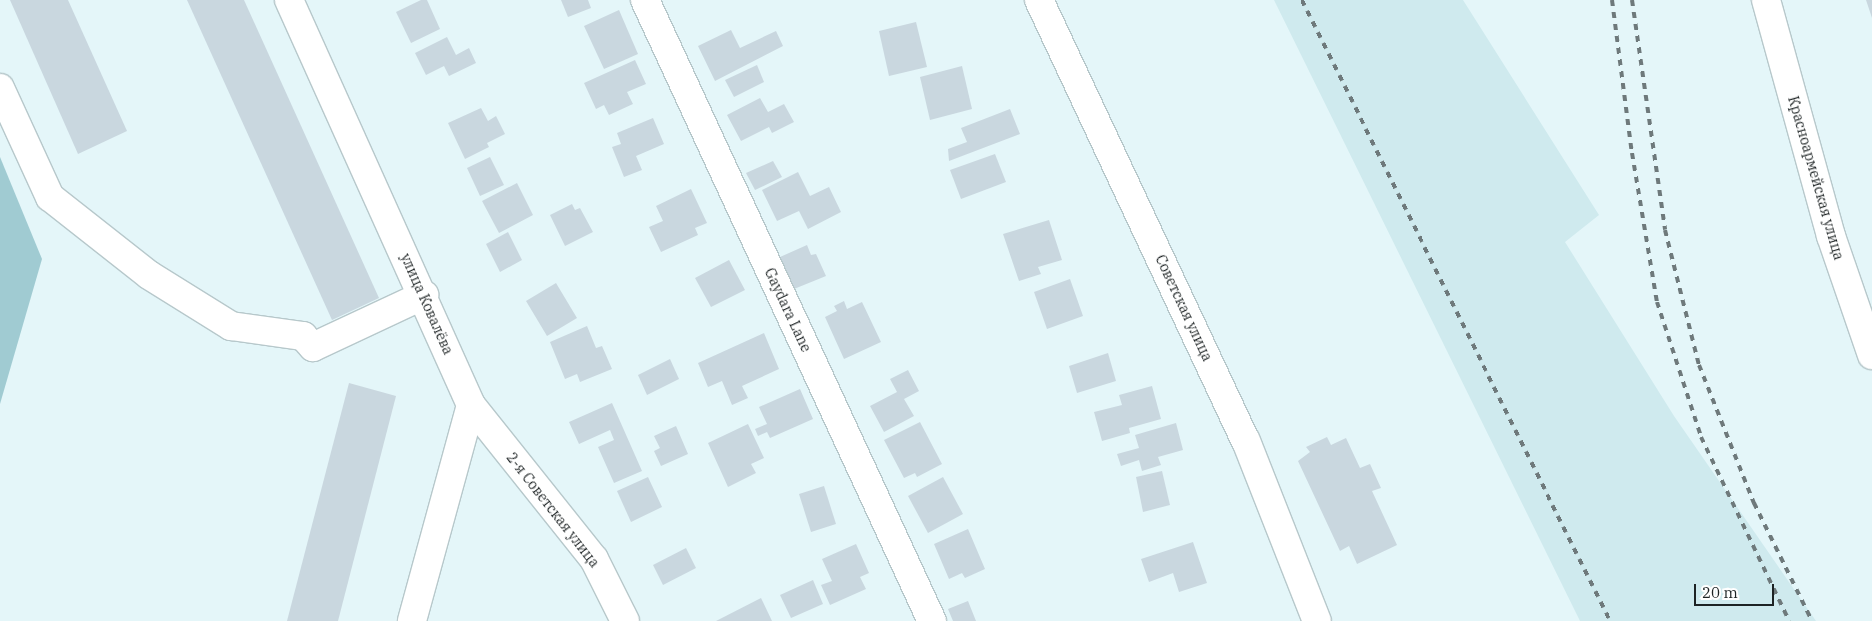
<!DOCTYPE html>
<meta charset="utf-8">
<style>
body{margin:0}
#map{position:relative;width:1872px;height:621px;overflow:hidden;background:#e4f6f9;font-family:"IBM Plex Serif",serif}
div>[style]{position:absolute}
.built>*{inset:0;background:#cfeaee}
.green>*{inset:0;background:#a0cbd2}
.building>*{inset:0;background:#c9d7df}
.roads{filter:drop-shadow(1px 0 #b7c8cb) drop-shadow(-1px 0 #b7c8cb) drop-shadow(0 1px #b7c8cb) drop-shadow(0 -1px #b7c8cb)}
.minor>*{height:28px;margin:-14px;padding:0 14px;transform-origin:14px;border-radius:14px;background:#fff}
.rail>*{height:4px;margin-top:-2px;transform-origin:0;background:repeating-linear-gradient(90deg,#6e797b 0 6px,transparent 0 12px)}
span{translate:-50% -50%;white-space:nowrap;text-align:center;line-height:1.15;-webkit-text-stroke:4.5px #fff;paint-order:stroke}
.street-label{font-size:14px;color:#1d2324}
.scale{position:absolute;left:1694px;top:584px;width:80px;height:22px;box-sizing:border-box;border:2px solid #1d2324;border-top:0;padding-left:6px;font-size:15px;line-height:18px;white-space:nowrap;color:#1d2324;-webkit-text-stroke:4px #fff;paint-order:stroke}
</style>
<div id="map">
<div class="built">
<i style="clip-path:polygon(1274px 0,1463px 0,1599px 215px,1565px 242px,1674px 416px,1816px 621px,1580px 621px)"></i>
</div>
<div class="green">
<i style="clip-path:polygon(0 157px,42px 259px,0 404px)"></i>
</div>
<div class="building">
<i style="clip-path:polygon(10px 0,68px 0,127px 131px,78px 154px)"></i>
<i style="clip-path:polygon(187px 0,244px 0,379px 298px,332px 320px)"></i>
<i style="clip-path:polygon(421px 0,427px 0,440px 29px,411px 43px,396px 12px)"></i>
<i style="clip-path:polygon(561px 0,588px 0,591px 8px,568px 17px)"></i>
<i style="clip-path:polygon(1866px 0,1872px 0,1872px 18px)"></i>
<i style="clip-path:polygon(619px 10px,638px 54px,604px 69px,584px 26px)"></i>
<i style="clip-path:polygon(916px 22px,927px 67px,889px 76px,879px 31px)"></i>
<i style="clip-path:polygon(731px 30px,740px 48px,776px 31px,783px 46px,715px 81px,698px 46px)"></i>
<i style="clip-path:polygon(447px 37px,456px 55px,469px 48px,476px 63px,449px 76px,444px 66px,426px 75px,415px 53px)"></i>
<i style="clip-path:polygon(635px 60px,646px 84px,627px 92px,633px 104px,609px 115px,604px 105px,596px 109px,584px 83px)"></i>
<i style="clip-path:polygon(757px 65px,764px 82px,734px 97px,725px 80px)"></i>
<i style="clip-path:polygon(962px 66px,972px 109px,930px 120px,920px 77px)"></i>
<i style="clip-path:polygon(760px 98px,768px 112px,784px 104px,794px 122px,772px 133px,769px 127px,741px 141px,727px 115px)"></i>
<i style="clip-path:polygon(481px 108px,488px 121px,496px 116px,505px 134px,487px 143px,489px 147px,465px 159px,448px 123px)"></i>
<i style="clip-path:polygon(1010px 109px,1020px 134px,949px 161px,948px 149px,967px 142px,961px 128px)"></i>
<i style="clip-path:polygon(653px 118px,664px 144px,636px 156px,642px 170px,624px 177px,612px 147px,621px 144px,617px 133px)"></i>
<i style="clip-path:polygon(995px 154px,1006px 182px,961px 199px,950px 170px)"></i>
<i style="clip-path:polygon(490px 157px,504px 185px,480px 196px,467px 168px)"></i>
<i style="clip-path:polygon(773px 161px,782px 177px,755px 190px,746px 173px)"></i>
<i style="clip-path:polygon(798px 172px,810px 196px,829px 187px,841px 212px,808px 229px,799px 211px,777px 221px,762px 190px)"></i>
<i style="clip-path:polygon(517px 183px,533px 215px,499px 233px,482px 201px)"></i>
<i style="clip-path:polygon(691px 189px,707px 223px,695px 228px,698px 235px,661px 252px,649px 227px,663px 221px,656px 206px)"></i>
<i style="clip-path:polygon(572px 204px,575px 210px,580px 208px,593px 232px,565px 246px,550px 215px)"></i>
<i style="clip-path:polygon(1049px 220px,1062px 260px,1038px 267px,1041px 274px,1019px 281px,1003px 234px)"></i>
<i style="clip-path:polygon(508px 232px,522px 260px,500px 272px,486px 244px)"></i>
<i style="clip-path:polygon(807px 245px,811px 255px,816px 254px,826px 276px,794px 289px,780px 257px)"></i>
<i style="clip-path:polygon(729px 260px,745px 290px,711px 307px,695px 278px)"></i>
<i style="clip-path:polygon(1070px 279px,1083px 316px,1047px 329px,1034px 292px)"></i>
<i style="clip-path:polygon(556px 283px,577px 318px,547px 336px,526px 301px)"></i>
<i style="clip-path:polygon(844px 301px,847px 309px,862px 302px,881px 342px,844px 359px,825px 317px,837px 311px,834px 306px)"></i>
<i style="clip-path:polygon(587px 326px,596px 348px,602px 346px,612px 369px,580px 382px,577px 374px,565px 379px,550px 342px)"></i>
<i style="clip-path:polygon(764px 333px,779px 369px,742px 386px,748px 398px,732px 405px,722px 381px,708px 387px,698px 363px)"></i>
<i style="clip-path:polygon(1108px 353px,1116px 381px,1077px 393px,1069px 366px)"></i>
<i style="clip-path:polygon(670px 359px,679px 379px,647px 395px,638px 375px)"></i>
<i style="clip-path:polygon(908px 370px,919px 391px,904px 399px,914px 416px,884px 432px,870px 406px,897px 392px,890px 379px)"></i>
<i style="clip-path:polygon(349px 383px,396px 396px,338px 621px,287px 621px)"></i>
<i style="clip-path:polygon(1152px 386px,1161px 419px,1129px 428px,1130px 433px,1102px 441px,1094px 412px,1122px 405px,1119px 395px)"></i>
<i style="clip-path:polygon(800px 389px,813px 419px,770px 438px,767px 432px,758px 436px,755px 429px,767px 424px,759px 407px)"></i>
<i style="clip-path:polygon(612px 403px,642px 471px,614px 483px,598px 447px,614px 440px,610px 430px,579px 444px,569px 422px)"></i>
<i style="clip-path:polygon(920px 422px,942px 464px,917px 477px,915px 473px,904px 478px,884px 440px)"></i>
<i style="clip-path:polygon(1176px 423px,1183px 450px,1158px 457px,1161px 465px,1142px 471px,1139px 460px,1121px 466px,1117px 454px,1139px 448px,1135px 435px)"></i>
<i style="clip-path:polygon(748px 424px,764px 458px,751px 464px,756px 473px,728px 487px,708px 443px)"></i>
<i style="clip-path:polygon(676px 426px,688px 454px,661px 466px,654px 451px,660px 448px,654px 436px)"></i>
<i style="clip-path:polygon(1327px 437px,1331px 445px,1346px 438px,1360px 468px,1370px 464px,1381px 488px,1372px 491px,1397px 545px,1357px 564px,1349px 546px,1340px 551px,1298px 461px,1310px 452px,1306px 447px)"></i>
<i style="clip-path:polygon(1162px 471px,1170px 505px,1143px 512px,1136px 477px)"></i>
<i style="clip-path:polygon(648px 477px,662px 507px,631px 522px,617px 491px)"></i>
<i style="clip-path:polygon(943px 477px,963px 514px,928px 533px,908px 496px)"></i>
<i style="clip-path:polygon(824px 486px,836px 524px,811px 532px,799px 494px)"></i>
<i style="clip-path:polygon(968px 529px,985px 569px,965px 578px,962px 573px,949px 579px,934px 544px)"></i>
<i style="clip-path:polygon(1193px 542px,1207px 583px,1179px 592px,1173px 573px,1149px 582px,1141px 559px)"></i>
<i style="clip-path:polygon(856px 544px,869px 573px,860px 577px,866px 589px,830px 605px,821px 585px,832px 581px,822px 559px)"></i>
<i style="clip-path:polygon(686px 548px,696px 568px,663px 585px,653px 565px)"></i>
<i style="clip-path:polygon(813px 580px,823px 604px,791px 618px,780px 595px)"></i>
<i style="clip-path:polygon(761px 598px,772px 621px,716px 621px)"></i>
<i style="clip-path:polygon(968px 601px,976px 621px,953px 621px,948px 609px)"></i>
</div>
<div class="roads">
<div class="minor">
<i style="left:289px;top:0;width:444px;rotate:65.8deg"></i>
<i style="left:471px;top:405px;width:224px;rotate:105.3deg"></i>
<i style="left:645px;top:0;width:684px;rotate:65.2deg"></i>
<i style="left:1039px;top:0;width:487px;rotate:64.9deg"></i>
<i style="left:1246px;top:441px;width:193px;rotate:68.5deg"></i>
<i style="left:1766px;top:0;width:245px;rotate:74.6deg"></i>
<i style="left:1831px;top:236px;width:126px;rotate:71deg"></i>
<i style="left:0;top:88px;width:120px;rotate:65.4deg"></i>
<i style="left:50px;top:197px;width:126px;rotate:38.2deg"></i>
<i style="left:149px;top:275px;width:97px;rotate:31.9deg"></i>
<i style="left:231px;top:326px;width:73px;rotate:7.9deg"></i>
<i style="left:303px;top:336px;width:15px;rotate:48deg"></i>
<i style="left:313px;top:347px;width:123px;rotate:-25.1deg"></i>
<i style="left:471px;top:405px;width:197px;rotate:51.4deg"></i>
<i style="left:594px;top:559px;width:69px;rotate:63.4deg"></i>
</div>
</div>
<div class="rail">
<i style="left:1302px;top:0;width:693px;rotate:63.62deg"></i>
<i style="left:1612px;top:0;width:154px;rotate:82.6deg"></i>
<i style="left:1632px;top:153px;width:151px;rotate:80.5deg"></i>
<i style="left:1657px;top:302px;width:142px;rotate:71.9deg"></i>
<i style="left:1701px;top:437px;width:204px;rotate:64.4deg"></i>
<i style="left:1632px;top:0;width:232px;rotate:81.8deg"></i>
<i style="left:1665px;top:230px;width:139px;rotate:75.9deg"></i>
<i style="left:1699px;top:365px;width:149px;rotate:68.3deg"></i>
<i style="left:1754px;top:503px;width:131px;rotate:63.8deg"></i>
</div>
<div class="street-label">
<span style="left:1816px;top:178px;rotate:74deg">Красноармейская улица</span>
<span style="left:427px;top:304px;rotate:66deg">улица Ковалёва</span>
<span style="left:1184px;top:308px;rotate:65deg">Советская улица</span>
<span style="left:788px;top:310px;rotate:65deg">Gaydara Lane</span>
<span style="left:553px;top:510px;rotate:52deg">2-я Советская улица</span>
</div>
<div class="scale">20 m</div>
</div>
